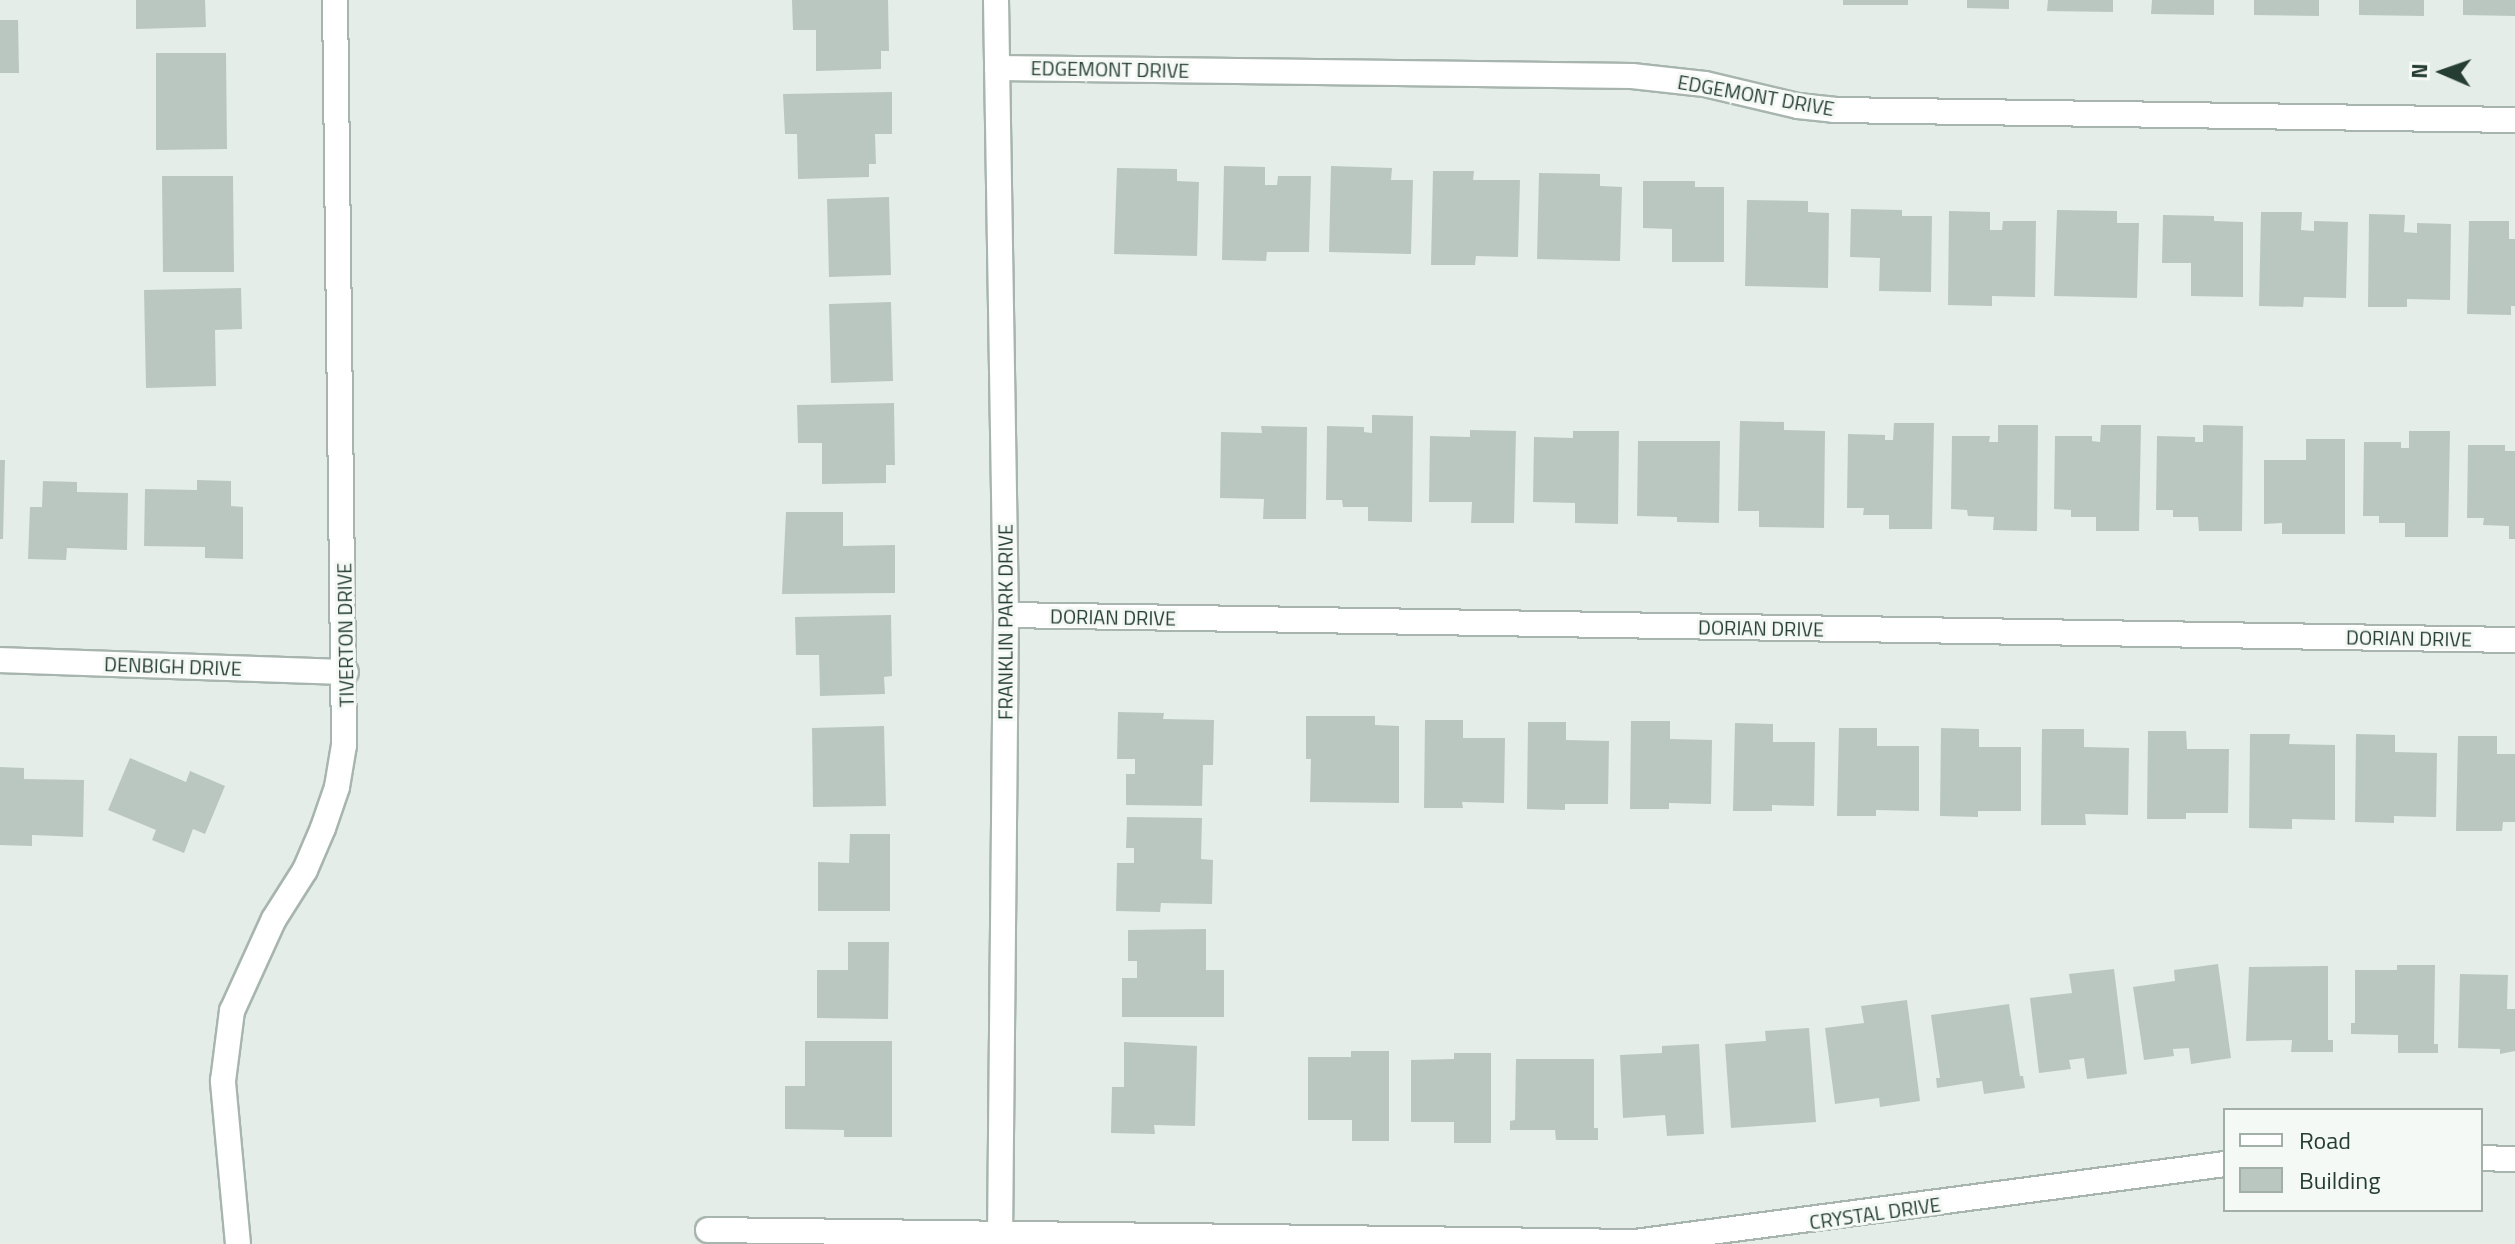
<!DOCTYPE html>
<style>
body{margin:0}
#map{position:relative;width:2515px;height:1244px;overflow:hidden;background:#e4ede8;font-family:"Titillium Web",sans-serif}
div>[style]{position:absolute}
.building>*{inset:0;background:#bac7c0}
.roads{filter:drop-shadow(2px 0 #a7b5ae) drop-shadow(-2px 0 #a7b5ae) drop-shadow(0 2px #a7b5ae) drop-shadow(0 -2px #a7b5ae)}
.minor>*{height:24px;margin:-12px;padding:0 12px;transform-origin:12px;border-radius:12px;background:#fff}
span{translate:-50% -50%;white-space:nowrap;text-align:center;line-height:1.15;-webkit-text-stroke:6px #f5f9f6;paint-order:stroke}
.street-label{font-size:20px;color:#253d33}
.legend{position:absolute;left:2223px;top:1108px;width:260px;height:104px;box-sizing:border-box;background:#f5f9f6;border:2px solid #a2aea8;margin:0;padding:10px 14px;list-style:none;font-size:24px;color:#253d33}
.legend li{display:flex;align-items:center;gap:16px;height:40px}
.legend b{width:40px;border:2px solid #a2aea8}
.north{position:absolute;left:2403px;top:32px;width:80px;height:80px;-webkit-text-stroke:6px #f5f9f6;paint-order:stroke;rotate:272deg;font-size:22px;font-weight:700;line-height:32px;text-align:center;color:#253d33}
.north::after{content:'';display:block;margin:auto;width:28px;height:36px;background:#253d33;clip-path:polygon(50% 0,100% 100%,50% 72%,0 100%)}
</style>
<div id="map">
<div class="building">
<i style="clip-path:polygon(136px 0,205px 0,206px 27px,136px 29px)"></i>
<i style="clip-path:polygon(792px 0,888px 0,889px 51px,881px 51px,881px 69px,816px 71px,816px 30px,793px 30px)"></i>
<i style="clip-path:polygon(1843px 0,1908px 0,1908px 5px,1843px 5px)"></i>
<i style="clip-path:polygon(1967px 0,2009px 0,2009px 9px,1967px 8px)"></i>
<i style="clip-path:polygon(2048px 0,2113px 0,2113px 12px,2047px 11px)"></i>
<i style="clip-path:polygon(2152px 0,2214px 0,2214px 15px,2151px 14px)"></i>
<i style="clip-path:polygon(2254px 0,2319px 0,2319px 16px,2254px 15px)"></i>
<i style="clip-path:polygon(2359px 0,2424px 0,2424px 16px,2359px 15px)"></i>
<i style="clip-path:polygon(2463px 0,2515px 0,2515px 16px,2463px 15px)"></i>
<i style="clip-path:polygon(0 20px,18px 20px,19px 73px,0 73px)"></i>
<i style="clip-path:polygon(156px 53px,226px 53px,227px 149px,156px 150px)"></i>
<i style="clip-path:polygon(892px 92px,892px 134px,875px 134px,876px 164px,869px 164px,869px 177px,798px 179px,797px 134px,785px 134px,783px 94px)"></i>
<i style="clip-path:polygon(1224px 166px,1265px 167px,1265px 185px,1277px 185px,1278px 176px,1311px 176px,1309px 252px,1267px 252px,1266px 261px,1222px 260px)"></i>
<i style="clip-path:polygon(1331px 166px,1392px 168px,1391px 180px,1413px 180px,1411px 254px,1329px 252px)"></i>
<i style="clip-path:polygon(1117px 168px,1177px 169px,1177px 181px,1199px 182px,1197px 256px,1114px 254px)"></i>
<i style="clip-path:polygon(1433px 171px,1474px 171px,1473px 180px,1520px 180px,1518px 257px,1476px 256px,1475px 265px,1431px 265px)"></i>
<i style="clip-path:polygon(1539px 173px,1600px 174px,1600px 186px,1622px 187px,1620px 261px,1537px 259px)"></i>
<i style="clip-path:polygon(162px 176px,233px 176px,234px 272px,163px 272px)"></i>
<i style="clip-path:polygon(1643px 181px,1695px 181px,1695px 187px,1724px 187px,1724px 262px,1672px 262px,1672px 229px,1643px 228px)"></i>
<i style="clip-path:polygon(889px 197px,891px 275px,829px 277px,827px 199px)"></i>
<i style="clip-path:polygon(1747px 200px,1808px 201px,1808px 212px,1829px 213px,1828px 288px,1745px 286px)"></i>
<i style="clip-path:polygon(1851px 209px,1902px 210px,1902px 216px,1932px 216px,1931px 292px,1879px 291px,1880px 258px,1850px 257px)"></i>
<i style="clip-path:polygon(2057px 210px,2117px 211px,2117px 223px,2139px 223px,2137px 298px,2054px 296px)"></i>
<i style="clip-path:polygon(1949px 211px,1990px 212px,1990px 230px,2002px 230px,2003px 221px,2036px 221px,2035px 297px,1992px 296px,1992px 306px,1948px 305px)"></i>
<i style="clip-path:polygon(2261px 212px,2302px 212px,2301px 230px,2314px 231px,2314px 221px,2348px 222px,2346px 298px,2304px 297px,2303px 307px,2259px 306px)"></i>
<i style="clip-path:polygon(2369px 214px,2405px 215px,2404px 232px,2417px 233px,2417px 223px,2451px 224px,2450px 300px,2407px 299px,2407px 307px,2368px 307px)"></i>
<i style="clip-path:polygon(2163px 215px,2214px 216px,2214px 221px,2243px 222px,2243px 297px,2191px 296px,2191px 263px,2162px 263px)"></i>
<i style="clip-path:polygon(2469px 221px,2509px 221px,2509px 239px,2515px 239px,2515px 306px,2511px 306px,2511px 315px,2467px 314px)"></i>
<i style="clip-path:polygon(241px 288px,242px 329px,215px 330px,216px 386px,146px 388px,144px 290px)"></i>
<i style="clip-path:polygon(891px 302px,893px 381px,831px 383px,829px 304px)"></i>
<i style="clip-path:polygon(894px 403px,895px 465px,886px 465px,886px 483px,822px 484px,822px 443px,798px 443px,797px 405px)"></i>
<i style="clip-path:polygon(1372px 415px,1413px 416px,1412px 522px,1368px 521px,1368px 507px,1343px 507px,1342px 500px,1326px 500px,1327px 426px,1364px 427px,1364px 432px,1372px 433px)"></i>
<i style="clip-path:polygon(1740px 421px,1784px 422px,1784px 430px,1825px 431px,1824px 528px,1759px 527px,1759px 511px,1738px 511px)"></i>
<i style="clip-path:polygon(1894px 423px,1934px 423px,1932px 529px,1889px 529px,1889px 515px,1863px 515px,1864px 508px,1847px 508px,1848px 434px,1885px 435px,1885px 440px,1893px 440px)"></i>
<i style="clip-path:polygon(1998px 425px,2038px 425px,2037px 531px,1993px 530px,1994px 517px,1968px 516px,1967px 510px,1951px 509px,1952px 436px,1990px 436px,1989px 442px,1998px 442px)"></i>
<i style="clip-path:polygon(2101px 425px,2141px 425px,2139px 531px,2096px 531px,2096px 517px,2071px 517px,2071px 510px,2054px 509px,2055px 436px,2092px 436px,2092px 441px,2100px 442px)"></i>
<i style="clip-path:polygon(2203px 425px,2243px 426px,2242px 531px,2199px 531px,2198px 517px,2173px 517px,2173px 510px,2156px 510px,2157px 436px,2195px 437px,2195px 442px,2203px 442px)"></i>
<i style="clip-path:polygon(1261px 426px,1307px 427px,1306px 519px,1263px 519px,1264px 499px,1220px 498px,1221px 432px,1262px 433px)"></i>
<i style="clip-path:polygon(1470px 430px,1516px 431px,1514px 523px,1471px 523px,1472px 502px,1429px 502px,1430px 436px,1470px 437px)"></i>
<i style="clip-path:polygon(1573px 431px,1619px 431px,1618px 524px,1575px 523px,1575px 503px,1533px 502px,1534px 437px,1573px 438px)"></i>
<i style="clip-path:polygon(2409px 431px,2450px 431px,2448px 537px,2405px 537px,2405px 523px,2379px 523px,2379px 516px,2363px 516px,2364px 442px,2401px 442px,2401px 448px,2409px 448px)"></i>
<i style="clip-path:polygon(2306px 439px,2345px 439px,2345px 534px,2282px 534px,2282px 523px,2264px 524px,2264px 460px,2306px 460px)"></i>
<i style="clip-path:polygon(1638px 441px,1720px 441px,1719px 523px,1677px 522px,1677px 517px,1637px 516px)"></i>
<i style="clip-path:polygon(2468px 445px,2505px 445px,2505px 451px,2515px 451px,2515px 539px,2509px 539px,2509px 526px,2483px 525px,2484px 518px,2467px 518px)"></i>
<i style="clip-path:polygon(0 460px,5px 460px,3px 539px,0 539px)"></i>
<i style="clip-path:polygon(197px 480px,231px 481px,231px 506px,243px 507px,243px 559px,205px 558px,205px 547px,144px 546px,145px 489px,197px 490px)"></i>
<i style="clip-path:polygon(43px 481px,77px 482px,77px 492px,128px 493px,127px 550px,67px 548px,66px 560px,28px 559px,30px 507px,42px 507px)"></i>
<i style="clip-path:polygon(786px 512px,843px 512px,843px 546px,895px 545px,895px 593px,782px 594px)"></i>
<i style="clip-path:polygon(891px 615px,892px 676px,884px 677px,885px 694px,820px 696px,819px 655px,796px 655px,795px 617px)"></i>
<i style="clip-path:polygon(1118px 712px,1164px 713px,1163px 719px,1214px 720px,1213px 765px,1203px 765px,1202px 806px,1126px 805px,1126px 774px,1135px 774px,1135px 759px,1117px 759px)"></i>
<i style="clip-path:polygon(1306px 716px,1375px 716px,1375px 725px,1399px 726px,1399px 803px,1310px 802px,1311px 759px,1306px 759px)"></i>
<i style="clip-path:polygon(1425px 720px,1463px 720px,1463px 738px,1505px 738px,1504px 803px,1462px 802px,1463px 808px,1424px 808px)"></i>
<i style="clip-path:polygon(1631px 721px,1670px 721px,1670px 739px,1712px 740px,1711px 804px,1669px 803px,1669px 809px,1630px 809px)"></i>
<i style="clip-path:polygon(1528px 722px,1566px 722px,1566px 740px,1609px 741px,1608px 804px,1565px 804px,1565px 810px,1527px 809px)"></i>
<i style="clip-path:polygon(1735px 723px,1773px 724px,1773px 742px,1815px 742px,1814px 806px,1772px 805px,1772px 811px,1733px 811px)"></i>
<i style="clip-path:polygon(884px 726px,886px 806px,813px 807px,812px 728px)"></i>
<i style="clip-path:polygon(1839px 728px,1877px 728px,1877px 746px,1919px 746px,1919px 811px,1876px 810px,1876px 816px,1837px 816px)"></i>
<i style="clip-path:polygon(1941px 728px,1979px 729px,1979px 747px,2021px 747px,2021px 811px,1978px 811px,1978px 817px,1940px 816px)"></i>
<i style="clip-path:polygon(2042px 729px,2084px 729px,2084px 747px,2129px 748px,2128px 815px,2085px 814px,2086px 825px,2041px 825px)"></i>
<i style="clip-path:polygon(2148px 731px,2186px 731px,2187px 749px,2229px 749px,2228px 813px,2186px 813px,2186px 819px,2147px 819px)"></i>
<i style="clip-path:polygon(2250px 734px,2290px 734px,2289px 744px,2335px 745px,2335px 820px,2292px 819px,2292px 829px,2249px 828px)"></i>
<i style="clip-path:polygon(2356px 734px,2395px 735px,2395px 752px,2437px 753px,2436px 817px,2394px 816px,2394px 823px,2355px 822px)"></i>
<i style="clip-path:polygon(2458px 736px,2497px 736px,2497px 754px,2515px 754px,2515px 822px,2503px 822px,2502px 831px,2456px 831px)"></i>
<i style="clip-path:polygon(130px 758px,186px 782px,190px 771px,225px 786px,205px 834px,193px 829px,184px 853px,152px 840px,156px 830px,108px 810px)"></i>
<i style="clip-path:polygon(0 767px,24px 768px,24px 779px,84px 780px,83px 837px,32px 835px,32px 846px,0 845px)"></i>
<i style="clip-path:polygon(1127px 817px,1202px 818px,1201px 859px,1213px 860px,1212px 904px,1161px 903px,1160px 912px,1116px 911px,1117px 863px,1134px 863px,1134px 848px,1126px 848px)"></i>
<i style="clip-path:polygon(850px 834px,890px 834px,890px 911px,818px 911px,818px 862px,849px 863px)"></i>
<i style="clip-path:polygon(1206px 929px,1206px 970px,1224px 970px,1224px 1017px,1122px 1017px,1122px 978px,1137px 978px,1137px 961px,1128px 961px,1128px 930px)"></i>
<i style="clip-path:polygon(848px 942px,889px 942px,888px 1019px,817px 1018px,817px 970px,848px 970px)"></i>
<i style="clip-path:polygon(2218px 964px,2231px 1058px,2191px 1064px,2189px 1048px,2173px 1049px,2174px 1056px,2144px 1060px,2133px 987px,2175px 981px,2174px 970px)"></i>
<i style="clip-path:polygon(2397px 965px,2435px 965px,2434px 1044px,2438px 1044px,2438px 1053px,2398px 1053px,2398px 1035px,2351px 1034px,2351px 1023px,2355px 1023px,2355px 970px,2397px 970px)"></i>
<i style="clip-path:polygon(2328px 966px,2328px 1040px,2333px 1040px,2333px 1052px,2291px 1052px,2292px 1040px,2246px 1041px,2249px 967px)"></i>
<i style="clip-path:polygon(2114px 969px,2127px 1074px,2087px 1079px,2084px 1058px,2069px 1060px,2071px 1069px,2039px 1073px,2030px 998px,2072px 993px,2069px 974px)"></i>
<i style="clip-path:polygon(2460px 974px,2508px 975px,2507px 1009px,2515px 1009px,2515px 1051px,2500px 1054px,2500px 1049px,2458px 1048px)"></i>
<i style="clip-path:polygon(1907px 1000px,1920px 1101px,1880px 1107px,1879px 1098px,1835px 1104px,1825px 1028px,1864px 1023px,1861px 1006px)"></i>
<i style="clip-path:polygon(2009px 1004px,2020px 1076px,2023px 1076px,2025px 1088px,1984px 1094px,1982px 1081px,1937px 1088px,1936px 1078px,1940px 1078px,1931px 1015px)"></i>
<i style="clip-path:polygon(1809px 1028px,1816px 1122px,1731px 1128px,1725px 1044px,1766px 1041px,1765px 1031px)"></i>
<i style="clip-path:polygon(805px 1041px,892px 1041px,892px 1137px,844px 1137px,844px 1130px,785px 1129px,785px 1086px,805px 1086px)"></i>
<i style="clip-path:polygon(1124px 1042px,1197px 1046px,1195px 1126px,1154px 1125px,1155px 1134px,1111px 1133px,1112px 1087px,1124px 1087px)"></i>
<i style="clip-path:polygon(1699px 1044px,1704px 1134px,1667px 1136px,1665px 1115px,1623px 1118px,1620px 1055px,1662px 1053px,1662px 1046px)"></i>
<i style="clip-path:polygon(1351px 1051px,1389px 1051px,1389px 1141px,1352px 1141px,1352px 1120px,1308px 1120px,1308px 1057px,1351px 1057px)"></i>
<i style="clip-path:polygon(1454px 1053px,1491px 1053px,1491px 1143px,1454px 1143px,1454px 1122px,1411px 1122px,1411px 1060px,1454px 1059px)"></i>
<i style="clip-path:polygon(1516px 1059px,1594px 1059px,1594px 1128px,1598px 1128px,1598px 1140px,1556px 1140px,1555px 1130px,1510px 1130px,1510px 1121px,1515px 1120px)"></i>
</div>
<div class="roads">
<div class="minor">
<i style="left:996px;top:0;width:615px;rotate:89.07deg"></i>
<i style="left:1006px;top:615px;width:629px;rotate:90.55deg"></i>
<i style="left:997px;top:68px;width:635px;rotate:0.72deg"></i>
<i style="left:1632px;top:76px;width:73px;rotate:6.3deg"></i>
<i style="left:1705px;top:84px;width:96px;rotate:13.3deg"></i>
<i style="left:1798px;top:106px;width:36px;rotate:6deg"></i>
<i style="left:1834px;top:110px;width:681px;rotate:0.84deg"></i>
<i style="left:1006px;top:615px;width:1509px;rotate:0.95deg"></i>
<i style="left:0;top:660px;width:346px;rotate:2deg"></i>
<i style="left:2481px;top:1158px;width:34px;rotate:2deg"></i>
<i style="left:708px;top:1230px;width:927px;rotate:0.74deg"></i>
<i style="left:1635px;top:1242px;width:595px;rotate:-7.53deg"></i>
<i style="left:238px;top:1244px;width:164px;rotate:-95.3deg"></i>
<i style="left:223px;top:1081px;width:71px;rotate:-82.7deg"></i>
<i style="left:232px;top:1011px;width:101px;rotate:-65.5deg"></i>
<i style="left:274px;top:919px;width:58px;rotate:-57.7deg"></i>
<i style="left:305px;top:870px;width:46px;rotate:-66.8deg"></i>
<i style="left:323px;top:828px;width:43px;rotate:-71.1deg"></i>
<i style="left:337px;top:787px;width:43px;rotate:-80.5deg"></i>
<i style="left:344px;top:745px;width:745px;rotate:-90.69deg"></i>
</div>
</div>
<div class="street-label">
<span style="left:1110px;top:69px;rotate:1deg">EDGEMONT DRIVE</span>
<span style="left:1756px;top:95px;rotate:10deg">EDGEMONT DRIVE</span>
<span style="left:1113px;top:617px;rotate:1deg">DORIAN DRIVE</span>
<span style="left:1005px;top:622px;rotate:-90deg">FRANKLIN PARK DRIVE</span>
<span style="left:1761px;top:628px;rotate:1deg">DORIAN DRIVE</span>
<span style="left:345px;top:635px;rotate:-91deg">TIVERTON DRIVE</span>
<span style="left:2409px;top:638px;rotate:1deg">DORIAN DRIVE</span>
<span style="left:173px;top:666px;rotate:2deg">DENBIGH DRIVE</span>
<span style="left:1875px;top:1213px;rotate:-8deg">CRYSTAL DRIVE</span>
</div>
<ul class="legend">
<li><b style="height:10px;background:#fff"></b>Road</li>
<li><b style="height:22px;background:#bac7c0"></b>Building</li>
</ul>
<div class="north">N</div>
</div>
